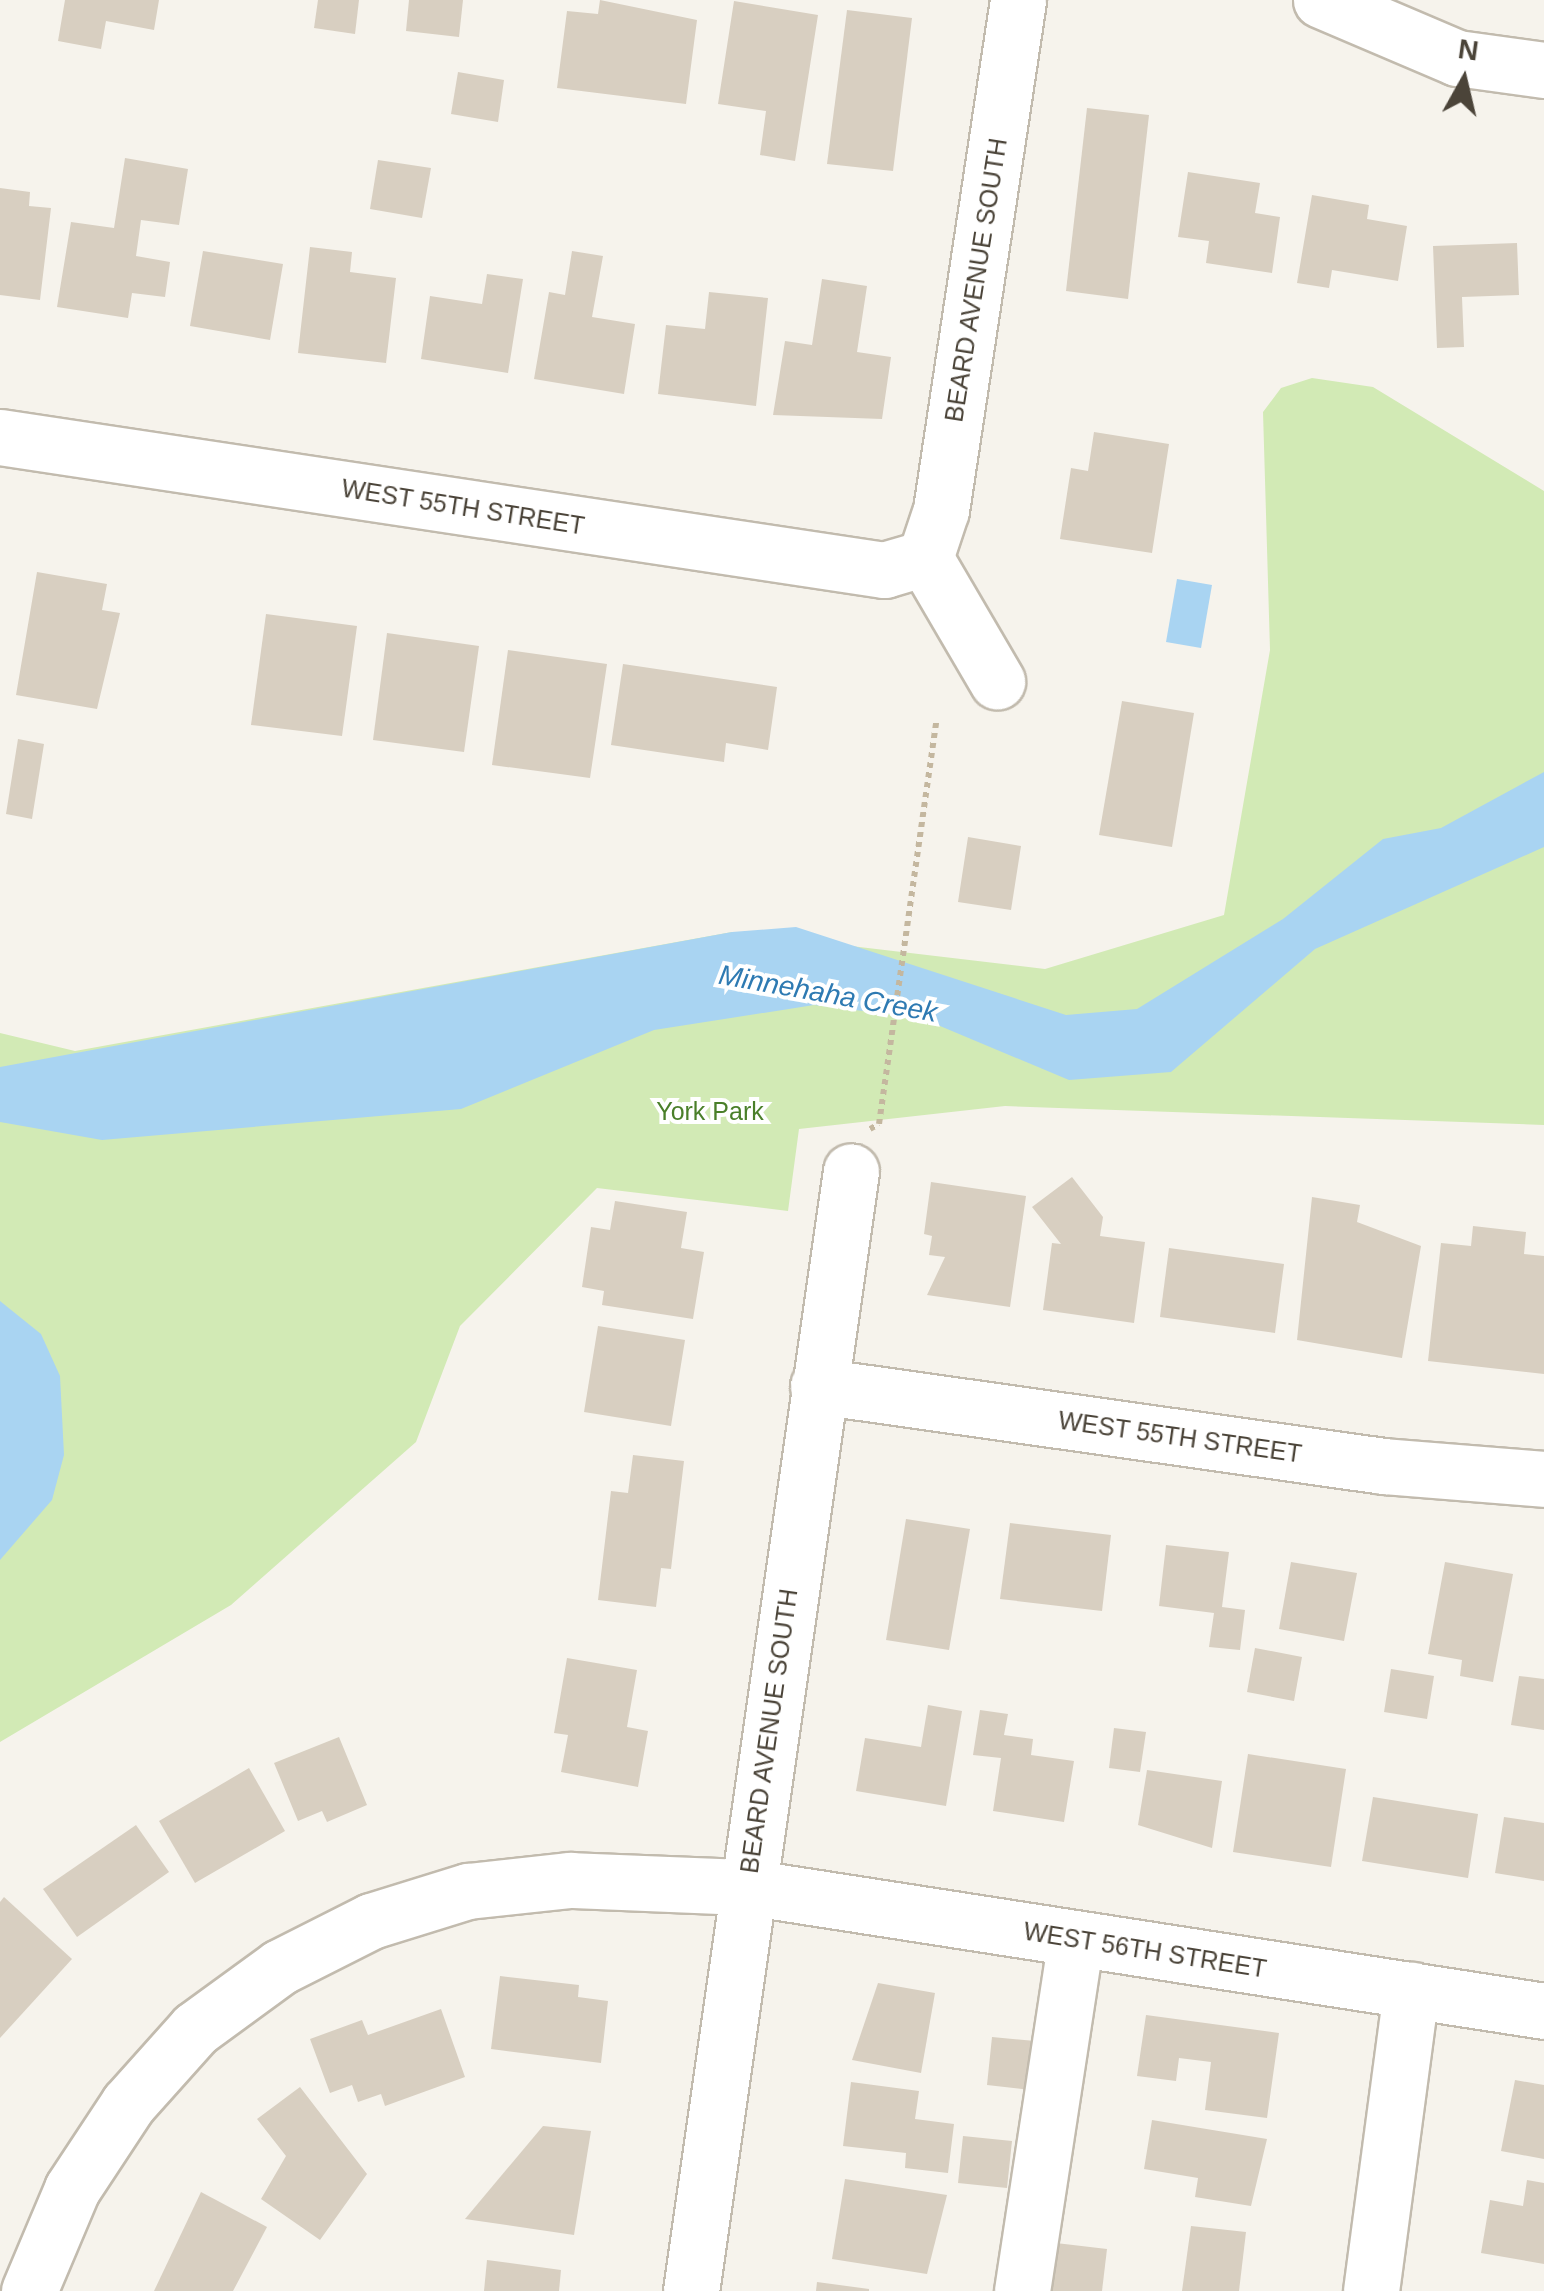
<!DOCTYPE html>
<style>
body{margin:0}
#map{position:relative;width:1544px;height:2291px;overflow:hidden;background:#f6f3ec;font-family:Helvetica,sans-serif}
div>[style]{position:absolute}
.green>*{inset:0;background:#d2eab5}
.water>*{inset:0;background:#a9d4f2}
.building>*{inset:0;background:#d8cfc1}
.path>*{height:6px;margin-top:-3px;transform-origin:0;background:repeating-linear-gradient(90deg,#c4b79f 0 5px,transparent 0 10px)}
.roads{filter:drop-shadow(2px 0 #c2bbae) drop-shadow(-2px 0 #c2bbae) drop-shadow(0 2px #c2bbae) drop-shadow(0 -2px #c2bbae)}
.minor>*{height:55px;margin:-27.5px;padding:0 27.5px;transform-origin:27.5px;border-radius:27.5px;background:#fff}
span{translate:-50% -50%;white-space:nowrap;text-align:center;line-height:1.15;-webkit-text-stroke:8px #fff;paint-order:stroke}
.street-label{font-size:25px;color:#4b4439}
.park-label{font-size:25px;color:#4a7f2a}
.water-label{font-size:28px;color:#2e7ab2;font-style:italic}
.north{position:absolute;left:1414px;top:30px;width:100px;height:100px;-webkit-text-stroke:8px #fff;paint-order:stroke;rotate:8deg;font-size:28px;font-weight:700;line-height:40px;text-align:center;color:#4b4439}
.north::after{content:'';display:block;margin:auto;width:35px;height:45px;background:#4b4439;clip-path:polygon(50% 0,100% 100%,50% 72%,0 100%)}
</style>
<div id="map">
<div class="green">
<i style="clip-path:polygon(1312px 378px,1373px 387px,1544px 491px,1544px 1125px,1005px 1106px,799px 1129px,788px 1211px,597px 1188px,460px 1326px,416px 1442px,231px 1605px,0 1742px,0 1033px,75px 1051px,732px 932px,1045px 969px,1224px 915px,1270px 650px,1263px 412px,1281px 388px)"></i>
</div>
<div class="water">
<i style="clip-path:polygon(1177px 579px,1212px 585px,1201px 648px,1166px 642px)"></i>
<i style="clip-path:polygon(1544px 772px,1544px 847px,1315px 949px,1171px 1072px,1069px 1080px,921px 1018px,814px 1005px,654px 1030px,461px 1109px,102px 1140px,0 1122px,0 1067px,732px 932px,796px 927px,1066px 1015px,1137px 1009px,1283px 919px,1383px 839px,1441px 828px)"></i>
<i style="clip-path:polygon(0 1301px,41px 1334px,60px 1376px,64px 1455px,52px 1500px,0 1560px)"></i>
</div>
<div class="building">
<i style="clip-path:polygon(65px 0,159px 0,154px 30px,106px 21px,101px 49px,58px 41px)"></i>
<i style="clip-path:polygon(318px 0,359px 0,355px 34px,314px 28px)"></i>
<i style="clip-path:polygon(409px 0,463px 0,459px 37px,406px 31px)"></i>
<i style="clip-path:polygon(600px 0,697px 20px,686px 104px,557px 88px,567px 11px,598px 14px)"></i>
<i style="clip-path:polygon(734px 1px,818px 15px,795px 161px,760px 155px,766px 111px,718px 104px)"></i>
<i style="clip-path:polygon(847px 10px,912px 18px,893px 171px,827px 164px)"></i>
<i style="clip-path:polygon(458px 72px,504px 80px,498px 122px,451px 114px)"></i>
<i style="clip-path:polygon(1087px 108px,1149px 115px,1128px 299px,1066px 291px)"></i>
<i style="clip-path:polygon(125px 158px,188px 169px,179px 225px,141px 220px,136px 256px,170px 262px,165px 297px,132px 293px,128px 318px,57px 307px,71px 222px,114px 228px)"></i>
<i style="clip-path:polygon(378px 160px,431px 168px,422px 218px,370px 209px)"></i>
<i style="clip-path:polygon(1188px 172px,1260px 183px,1255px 213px,1280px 217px,1272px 273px,1206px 263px,1209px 241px,1178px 237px)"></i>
<i style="clip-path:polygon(0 188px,30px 192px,29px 206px,51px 208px,40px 300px,0 295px)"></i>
<i style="clip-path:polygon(1312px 195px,1369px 205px,1367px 219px,1407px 226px,1398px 281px,1332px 270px,1329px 288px,1297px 283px)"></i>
<i style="clip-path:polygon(1517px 243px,1519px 295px,1462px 297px,1464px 347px,1437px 348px,1433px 246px)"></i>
<i style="clip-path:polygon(310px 247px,352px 252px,350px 272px,396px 278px,386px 363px,298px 353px)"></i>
<i style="clip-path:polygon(203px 251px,283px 264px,270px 340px,190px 326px)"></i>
<i style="clip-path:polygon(572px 251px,603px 256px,592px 317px,635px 324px,624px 394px,534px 379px,549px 292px,565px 295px)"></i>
<i style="clip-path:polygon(487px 274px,523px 279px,508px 373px,421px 359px,430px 296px,482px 304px)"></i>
<i style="clip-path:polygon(822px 279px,867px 286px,857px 352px,891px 357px,882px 419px,773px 415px,785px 341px,812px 345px)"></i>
<i style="clip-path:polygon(709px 292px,768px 298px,756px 406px,658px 394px,666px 325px,705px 329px)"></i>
<i style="clip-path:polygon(1094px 432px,1169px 444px,1152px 553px,1060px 539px,1071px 468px,1088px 471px)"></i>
<i style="clip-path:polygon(37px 572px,107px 584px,102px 610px,120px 613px,97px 709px,16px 695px)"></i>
<i style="clip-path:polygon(266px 614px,357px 626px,342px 736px,251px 725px)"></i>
<i style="clip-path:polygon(387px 633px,479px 646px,464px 752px,373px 740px)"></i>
<i style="clip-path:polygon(508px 650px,607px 664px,590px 778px,492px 765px)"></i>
<i style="clip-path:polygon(623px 664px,777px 687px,768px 750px,726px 743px,724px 762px,611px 745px)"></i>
<i style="clip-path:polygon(1122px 701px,1194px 713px,1172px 847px,1099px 835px)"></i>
<i style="clip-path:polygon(18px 739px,44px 744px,32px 819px,6px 814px)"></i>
<i style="clip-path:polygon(968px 837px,1021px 846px,1011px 910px,958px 902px)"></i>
<i style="clip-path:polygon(1072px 1177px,1103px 1217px,1100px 1236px,1145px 1242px,1134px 1323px,1043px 1310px,1052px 1243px,1061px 1244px,1032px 1207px)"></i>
<i style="clip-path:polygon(931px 1182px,1026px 1196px,1010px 1307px,927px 1295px,945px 1257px,929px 1255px,932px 1236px,924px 1234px)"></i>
<i style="clip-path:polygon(1312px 1197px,1360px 1205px,1357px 1222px,1421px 1246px,1402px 1358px,1297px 1340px)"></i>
<i style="clip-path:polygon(615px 1201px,687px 1212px,681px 1248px,704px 1252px,693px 1319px,602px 1305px,604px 1291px,582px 1287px,591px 1227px,610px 1230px)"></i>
<i style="clip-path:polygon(1473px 1226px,1526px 1232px,1524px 1254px,1544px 1256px,1544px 1374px,1428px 1361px,1441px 1243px,1471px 1246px)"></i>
<i style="clip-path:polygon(1169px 1248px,1284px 1264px,1275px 1333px,1160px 1317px)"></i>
<i style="clip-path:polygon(598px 1326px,685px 1340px,671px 1426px,584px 1412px)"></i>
<i style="clip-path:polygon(633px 1455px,684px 1461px,671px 1569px,661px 1568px,656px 1607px,598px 1600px,611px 1491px,628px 1493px)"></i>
<i style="clip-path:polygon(906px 1519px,970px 1529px,949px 1650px,886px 1640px)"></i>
<i style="clip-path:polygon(1010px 1523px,1111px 1535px,1102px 1611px,1000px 1599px)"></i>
<i style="clip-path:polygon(1166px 1545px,1229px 1552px,1222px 1607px,1245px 1610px,1240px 1650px,1209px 1647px,1214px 1613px,1159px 1606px)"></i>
<i style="clip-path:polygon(1291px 1562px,1357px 1573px,1344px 1641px,1279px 1629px)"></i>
<i style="clip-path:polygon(1445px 1562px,1513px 1574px,1493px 1682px,1460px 1676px,1462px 1660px,1428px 1654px)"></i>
<i style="clip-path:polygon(1255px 1648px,1302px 1657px,1294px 1701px,1247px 1692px)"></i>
<i style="clip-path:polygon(567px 1658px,637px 1670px,627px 1727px,648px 1731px,638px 1787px,561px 1772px,568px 1735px,554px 1733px)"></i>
<i style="clip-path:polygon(1391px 1669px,1434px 1676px,1427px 1719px,1384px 1712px)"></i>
<i style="clip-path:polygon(1519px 1676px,1544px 1679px,1544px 1730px,1511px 1725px)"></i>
<i style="clip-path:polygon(928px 1705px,962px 1711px,946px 1806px,856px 1791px,865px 1738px,921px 1747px)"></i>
<i style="clip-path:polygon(980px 1710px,1008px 1714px,1004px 1735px,1033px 1739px,1031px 1755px,1074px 1761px,1064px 1822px,993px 1811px,1001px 1758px,973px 1755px)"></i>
<i style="clip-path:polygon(1114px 1728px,1146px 1732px,1140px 1772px,1109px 1768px)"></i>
<i style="clip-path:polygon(339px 1737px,367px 1805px,327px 1822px,322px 1811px,298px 1821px,274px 1763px)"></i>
<i style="clip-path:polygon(1248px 1754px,1346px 1769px,1331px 1867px,1233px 1852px)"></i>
<i style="clip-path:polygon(249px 1768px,285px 1831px,195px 1883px,159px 1821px)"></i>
<i style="clip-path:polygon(1147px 1770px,1222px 1781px,1212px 1848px,1138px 1825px)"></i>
<i style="clip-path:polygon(1373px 1797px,1478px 1814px,1468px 1878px,1362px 1861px)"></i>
<i style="clip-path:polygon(1504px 1817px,1544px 1823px,1544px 1881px,1495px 1873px)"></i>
<i style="clip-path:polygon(136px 1825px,169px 1872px,77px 1937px,43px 1889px)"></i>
<i style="clip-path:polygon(4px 1897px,72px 1959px,0 2038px,0 1902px)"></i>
<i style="clip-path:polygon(500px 1976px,579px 1985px,578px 1997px,608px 2001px,601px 2063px,491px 2049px)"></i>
<i style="clip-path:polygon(878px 1983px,935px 1993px,921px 2073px,852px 2060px)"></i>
<i style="clip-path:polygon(441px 2009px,465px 2077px,385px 2106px,381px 2094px,358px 2102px,352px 2085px,330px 2093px,310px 2039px,362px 2020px,368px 2035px)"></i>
<i style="clip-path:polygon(1146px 2015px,1279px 2033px,1267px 2118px,1205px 2110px,1211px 2062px,1179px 2058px,1176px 2081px,1137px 2076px)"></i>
<i style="clip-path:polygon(992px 2037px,1035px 2041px,1030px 2090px,987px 2085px)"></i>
<i style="clip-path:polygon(1515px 2080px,1544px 2085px,1544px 2159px,1501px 2151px)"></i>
<i style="clip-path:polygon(851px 2082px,919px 2091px,915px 2119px,954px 2124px,948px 2173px,905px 2168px,906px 2153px,843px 2146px)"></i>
<i style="clip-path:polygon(300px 2087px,367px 2174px,320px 2240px,261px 2199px,286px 2156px,257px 2119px)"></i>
<i style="clip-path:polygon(1152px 2120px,1267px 2139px,1251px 2206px,1195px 2197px,1198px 2178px,1144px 2169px)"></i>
<i style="clip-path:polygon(543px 2126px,591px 2131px,574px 2235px,465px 2219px)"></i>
<i style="clip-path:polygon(963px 2136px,1012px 2141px,1007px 2188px,958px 2183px)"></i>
<i style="clip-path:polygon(845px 2179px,947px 2195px,927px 2274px,832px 2259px)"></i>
<i style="clip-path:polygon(1527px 2180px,1544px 2183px,1544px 2264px,1481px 2253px,1490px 2200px,1523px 2206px)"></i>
<i style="clip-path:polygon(201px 2192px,267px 2227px,233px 2291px,154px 2291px)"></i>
<i style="clip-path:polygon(1191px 2226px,1246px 2232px,1239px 2291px,1182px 2291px)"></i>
<i style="clip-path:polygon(1056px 2243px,1107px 2249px,1102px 2291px,1051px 2291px)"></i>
<i style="clip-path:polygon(487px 2260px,561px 2270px,559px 2291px,484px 2291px)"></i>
<i style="clip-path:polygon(817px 2282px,869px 2289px,869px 2291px,816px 2291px)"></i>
</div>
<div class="path">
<i style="left:870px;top:1129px;width:10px;rotate:-29deg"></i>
<i style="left:879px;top:1124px;width:406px;rotate:-81.9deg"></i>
</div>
<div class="roads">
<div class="minor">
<i style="left:1321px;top:0;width:148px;rotate:23.1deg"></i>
<i style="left:1457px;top:58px;width:88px;rotate:7.9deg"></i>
<i style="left:0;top:437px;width:894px;rotate:8.56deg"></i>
<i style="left:884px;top:570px;width:43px;rotate:-16.3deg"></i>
<i style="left:925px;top:558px;width:51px;rotate:-71.6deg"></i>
<i style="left:941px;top:510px;width:516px;rotate:-81.41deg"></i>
<i style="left:925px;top:558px;width:143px;rotate:59.7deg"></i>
<i style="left:818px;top:1386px;width:572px;rotate:8.05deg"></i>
<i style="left:1384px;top:1466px;width:161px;rotate:4.6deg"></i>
<i style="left:29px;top:2291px;width:111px;rotate:-67.1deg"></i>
<i style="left:72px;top:2189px;width:102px;rotate:-56.6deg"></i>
<i style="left:128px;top:2104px;width:101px;rotate:-48.2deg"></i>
<i style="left:195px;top:2029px;width:105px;rotate:-36.1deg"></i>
<i style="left:280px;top:1967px;width:102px;rotate:-26.8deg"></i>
<i style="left:371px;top:1921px;width:102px;rotate:-17.2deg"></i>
<i style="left:468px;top:1891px;width:103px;rotate:-6.2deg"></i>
<i style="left:570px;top:1880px;width:177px;rotate:2.3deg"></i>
<i style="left:747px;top:1887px;width:807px;rotate:8.84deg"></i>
<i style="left:691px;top:2291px;width:1131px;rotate:-81.87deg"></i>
<i style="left:1022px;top:2291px;width:355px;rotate:-81.3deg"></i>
<i style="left:1371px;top:2291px;width:304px;rotate:-82.4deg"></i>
</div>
</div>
<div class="street-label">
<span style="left:976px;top:280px;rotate:-81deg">BEARD AVENUE SOUTH</span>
<span style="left:463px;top:507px;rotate:9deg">WEST 55TH STREET</span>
<span style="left:1180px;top:1437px;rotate:8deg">WEST 55TH STREET</span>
<span style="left:769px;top:1731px;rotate:-82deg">BEARD AVENUE SOUTH</span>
<span style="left:1145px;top:1950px;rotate:9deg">WEST 56TH STREET</span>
</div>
<div class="park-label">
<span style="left:710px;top:1111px">York Park</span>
</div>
<div class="water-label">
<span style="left:828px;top:994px;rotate:10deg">Minnehaha Creek</span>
</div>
<div class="north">N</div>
</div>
